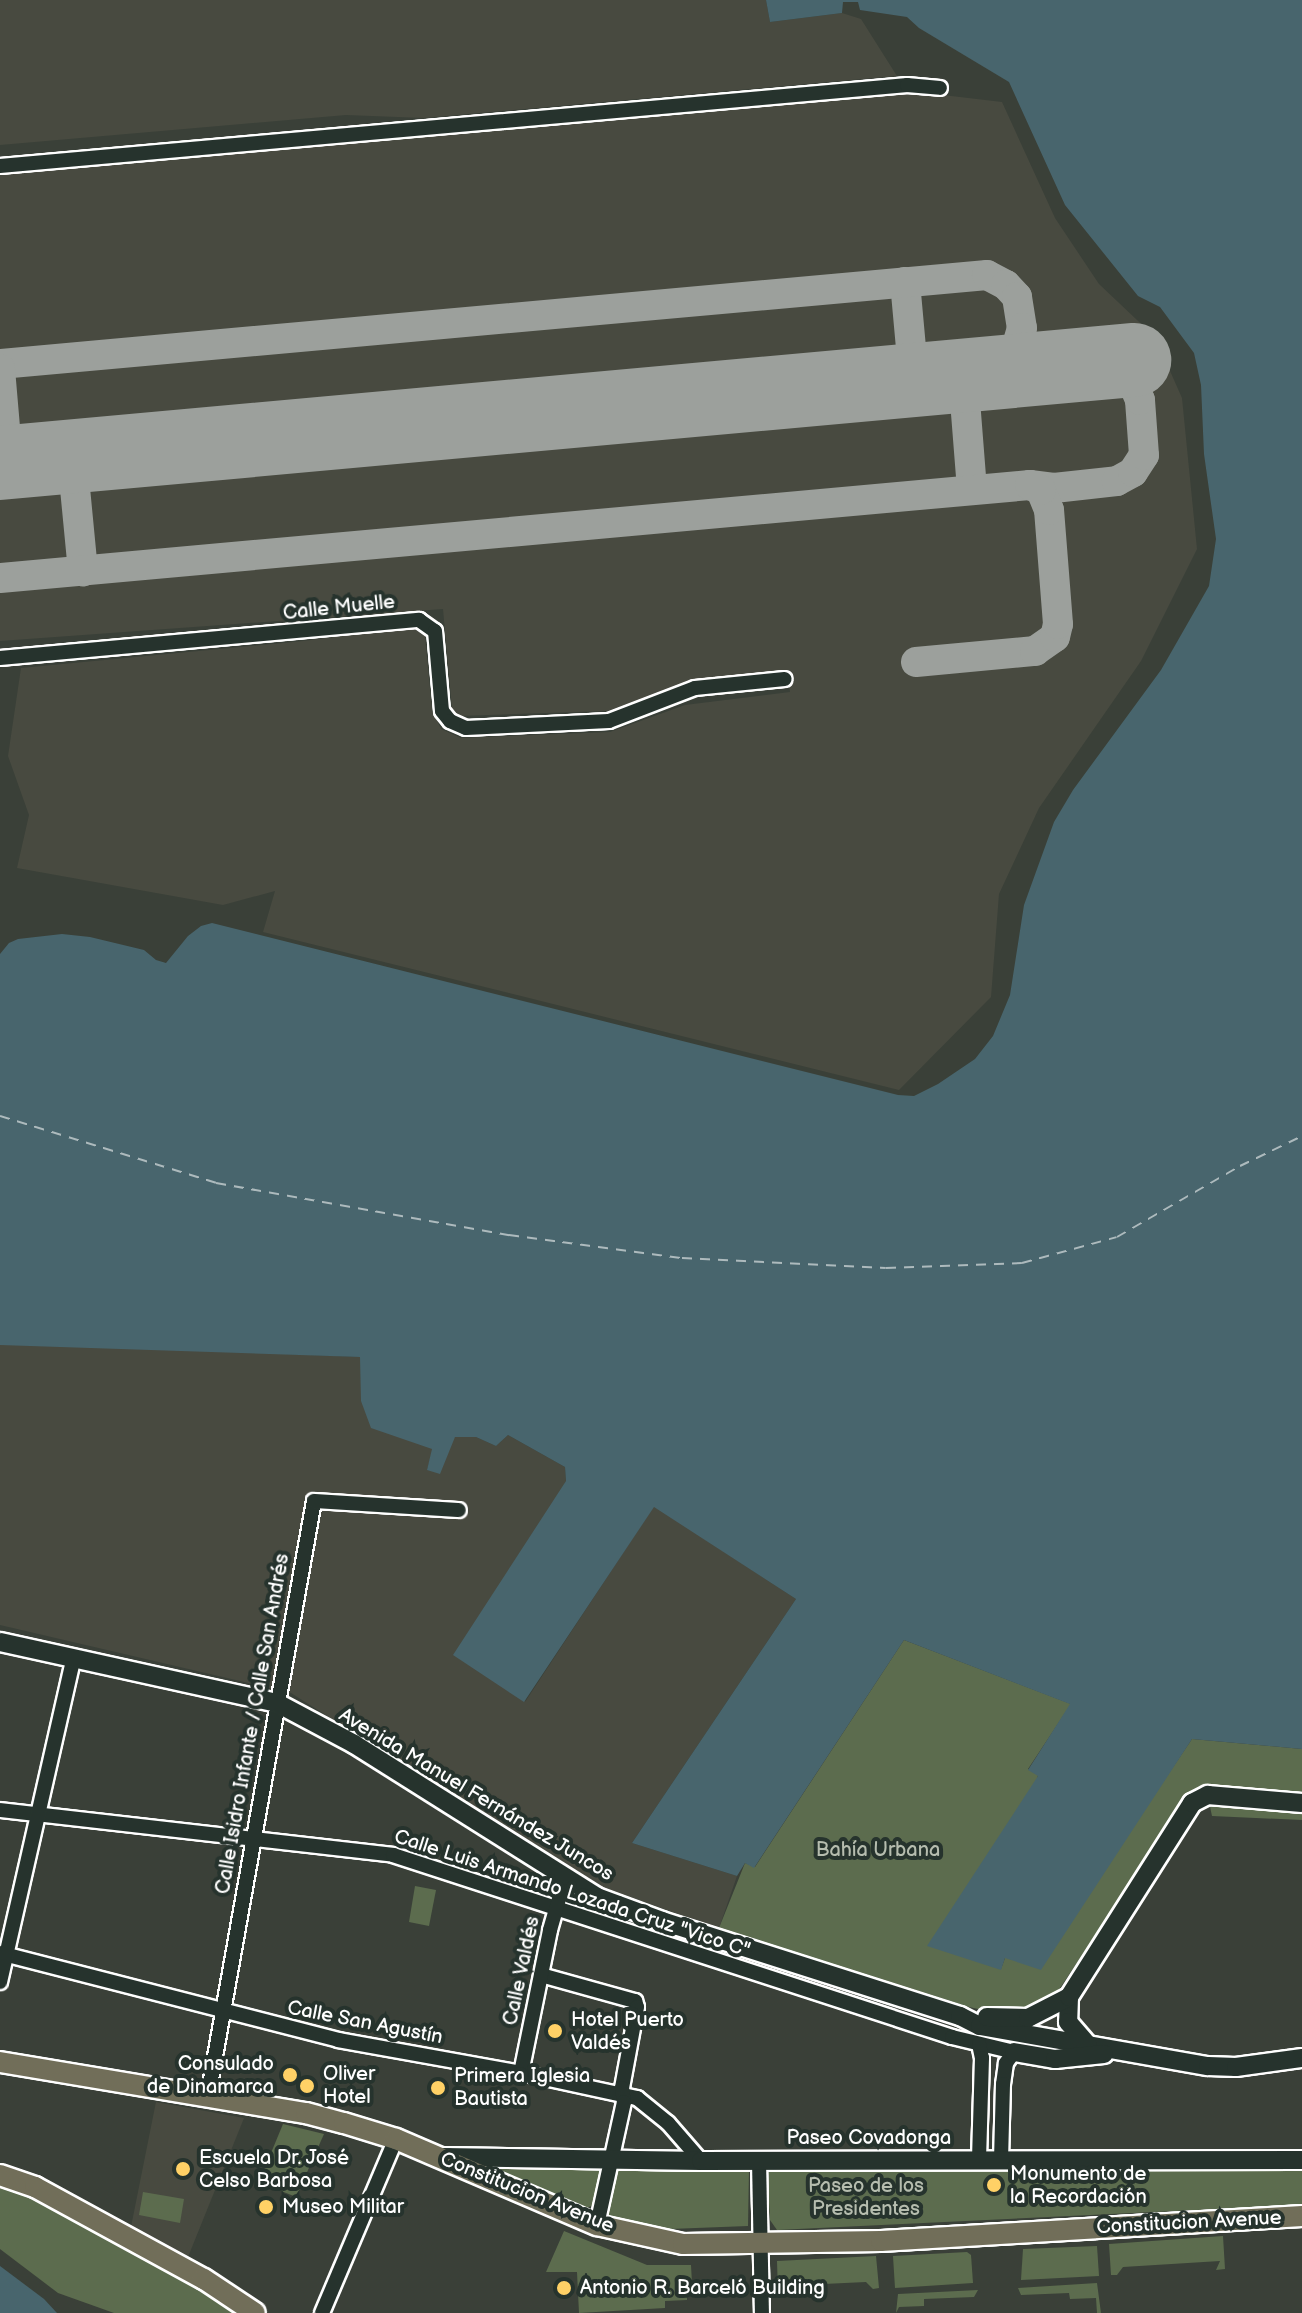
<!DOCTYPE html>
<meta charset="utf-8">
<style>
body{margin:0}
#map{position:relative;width:1302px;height:2313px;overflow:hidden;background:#3a4038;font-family:"Balsamiq Sans",sans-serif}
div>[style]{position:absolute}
.built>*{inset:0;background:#484a40}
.green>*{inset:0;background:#5c6c4e}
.water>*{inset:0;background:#48656d}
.ferry>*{height:2px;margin-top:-1px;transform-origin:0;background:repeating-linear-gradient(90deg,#adbabd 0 10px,transparent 0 18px)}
.taxiway>*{height:30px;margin:-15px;padding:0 15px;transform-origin:15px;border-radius:15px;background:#9ca09c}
.runway>*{height:74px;margin:-37px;padding:0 37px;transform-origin:37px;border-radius:37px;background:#9ca09c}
.roads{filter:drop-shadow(2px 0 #fff) drop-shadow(-2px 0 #fff) drop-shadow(0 2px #fff) drop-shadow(0 -2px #fff)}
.street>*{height:14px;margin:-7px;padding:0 7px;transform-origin:7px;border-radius:7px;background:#26332d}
.secondary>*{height:18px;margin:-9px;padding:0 9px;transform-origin:9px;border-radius:9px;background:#26332d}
.primary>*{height:20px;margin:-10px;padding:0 10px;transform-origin:10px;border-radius:10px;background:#716e59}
.dots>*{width:22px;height:22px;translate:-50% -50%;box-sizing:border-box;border:4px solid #26332d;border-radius:50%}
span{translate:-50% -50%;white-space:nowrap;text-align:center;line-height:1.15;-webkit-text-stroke:8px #26332d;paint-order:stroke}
.street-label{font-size:20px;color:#fff}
.park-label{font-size:20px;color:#b6bdaf}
.poi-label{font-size:20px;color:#fff}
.left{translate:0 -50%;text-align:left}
.right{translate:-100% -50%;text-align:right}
</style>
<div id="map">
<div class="built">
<i style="clip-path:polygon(0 0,766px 0,770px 22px,842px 13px,861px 19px,897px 76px,424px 118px,346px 115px,0 145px)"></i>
<i style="clip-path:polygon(909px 91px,1002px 102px,1055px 218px,1099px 284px,1155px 337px,1182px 398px,1197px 549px,1141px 661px,1039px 808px,999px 894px,991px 997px,899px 1090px,263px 932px,275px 891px,223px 905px,17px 868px,29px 815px,8px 756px,21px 668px,303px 641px,411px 627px,425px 636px,432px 710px,441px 729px,461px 738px,610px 732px,685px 705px,790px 692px,787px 671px,696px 680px,607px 711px,459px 716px,452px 709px,443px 609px,0 641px,0 170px)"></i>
<i style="clip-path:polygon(0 1343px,361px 1357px,361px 1401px,433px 1449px,427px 1470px,455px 1437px,476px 1437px,496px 1446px,508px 1435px,565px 1467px,566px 1481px,525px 1702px,654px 1506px,796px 1599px,632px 1843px,737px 1876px,719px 1928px,595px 1885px,291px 1693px,0 1625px)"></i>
<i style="clip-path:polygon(156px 2102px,244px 2118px,188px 2257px,131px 2227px)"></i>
</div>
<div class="green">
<i style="clip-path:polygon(904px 1640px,1071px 1704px,1028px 1769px,1038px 1775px,1001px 1969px,1005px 1958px,1163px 1782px,1192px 1739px,1302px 1749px,1302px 1796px,1209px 1787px,1189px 1795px,1056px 1994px,1026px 2012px,996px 2013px,969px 2007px,719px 1928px,745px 1863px,755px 1867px)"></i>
<i style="clip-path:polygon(1209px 1802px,1302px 1813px,1302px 1820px,1212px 1816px)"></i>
<i style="clip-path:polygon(415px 1886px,436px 1890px,429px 1926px,409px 1922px)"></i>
<i style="clip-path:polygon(283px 2124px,324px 2134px,296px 2197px,259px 2182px)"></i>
<i style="clip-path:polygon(477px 2162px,599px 2165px,602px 2175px,596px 2204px,584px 2209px)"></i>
<i style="clip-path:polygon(617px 2167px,749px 2169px,748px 2226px,670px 2229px,609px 2218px,605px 2212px,612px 2175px)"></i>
<i style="clip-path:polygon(1302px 2167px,1302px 2205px,777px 2230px,770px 2220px,767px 2168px)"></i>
<i style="clip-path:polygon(0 2185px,20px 2190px,156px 2260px,242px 2313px,114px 2313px,58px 2293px,0 2249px)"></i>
<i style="clip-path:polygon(143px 2192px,184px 2199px,180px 2223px,139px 2215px)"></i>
<i style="clip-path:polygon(564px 2231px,647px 2265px,691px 2265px,692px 2283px,687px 2289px,687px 2300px,665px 2301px,665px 2308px,579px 2313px,577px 2272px,546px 2272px)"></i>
<i style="clip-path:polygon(1223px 2236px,1225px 2269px,1216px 2270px,1220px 2261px,1123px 2267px,1117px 2275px,1111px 2275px,1109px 2244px)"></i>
<i style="clip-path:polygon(1097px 2246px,1099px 2276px,1021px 2280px,1023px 2249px)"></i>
<i style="clip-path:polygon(967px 2252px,971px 2255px,973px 2283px,895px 2288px,893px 2256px)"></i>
<i style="clip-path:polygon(876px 2256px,879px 2288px,873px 2289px,866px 2282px,781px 2286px,784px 2293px,778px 2293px,777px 2261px)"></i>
<i style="clip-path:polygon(1097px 2283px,1101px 2313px,1097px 2313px,1096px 2298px,1070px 2299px,1069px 2293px,1021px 2295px,1018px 2288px)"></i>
<i style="clip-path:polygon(978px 2290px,974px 2297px,924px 2299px,924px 2306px,899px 2307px,896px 2313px,898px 2294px)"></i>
</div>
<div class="water">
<i style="clip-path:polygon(766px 0,1302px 0,1302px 1749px,1192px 1739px,1041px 1970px,1005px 1958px,1001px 1970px,927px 1946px,1038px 1776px,1028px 1770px,1070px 1704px,904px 1640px,754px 1868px,745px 1863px,737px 1876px,632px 1843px,796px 1599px,654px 1507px,524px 1702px,453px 1655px,566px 1481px,565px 1467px,508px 1435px,496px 1446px,476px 1437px,455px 1437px,440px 1474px,427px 1470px,432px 1449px,371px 1428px,361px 1401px,360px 1357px,0 1345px,0 954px,9px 943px,18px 939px,62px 934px,90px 937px,144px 950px,156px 960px,166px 963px,188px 936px,201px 926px,212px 923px,898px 1095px,914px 1096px,938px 1084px,975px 1059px,993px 1036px,1010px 995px,1024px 905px,1054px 822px,1073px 790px,1161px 670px,1209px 586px,1216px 539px,1204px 454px,1201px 385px,1194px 353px,1160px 307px,1138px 296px,1065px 205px,1009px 82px,919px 28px,907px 17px,860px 10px,858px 2px,843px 2px,842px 13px,770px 22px)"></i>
<i style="clip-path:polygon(0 2266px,44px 2299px,57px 2313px,0 2313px)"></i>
</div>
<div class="ferry">
<i style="left:0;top:1116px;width:226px;rotate:17.2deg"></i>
<i style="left:216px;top:1183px;width:298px;rotate:10.1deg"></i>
<i style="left:509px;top:1235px;width:175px;rotate:7.6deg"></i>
<i style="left:682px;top:1258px;width:204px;rotate:2.8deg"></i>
<i style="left:886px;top:1268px;width:136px;rotate:-2.1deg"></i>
<i style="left:1022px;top:1263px;width:98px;rotate:-15.3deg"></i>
<i style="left:1117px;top:1237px;width:142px;rotate:-30deg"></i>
<i style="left:1240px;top:1166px;width:69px;rotate:-25.8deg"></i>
</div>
<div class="taxiway">
<i style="left:905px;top:282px;width:98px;rotate:84.8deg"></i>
<i style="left:0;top:364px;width:991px;rotate:-5.15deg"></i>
<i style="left:987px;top:275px;width:21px;rotate:28deg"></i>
<i style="left:1006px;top:285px;width:16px;rotate:47deg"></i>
<i style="left:1017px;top:297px;width:31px;rotate:81deg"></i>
<i style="left:1022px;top:328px;width:22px;rotate:106deg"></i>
<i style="left:1016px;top:349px;width:29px;rotate:126deg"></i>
<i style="left:0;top:369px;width:94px;rotate:85.1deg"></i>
<i style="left:963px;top:375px;width:115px;rotate:85.5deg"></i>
<i style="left:72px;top:457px;width:115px;rotate:84.5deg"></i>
<i style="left:0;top:578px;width:1034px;rotate:-5.16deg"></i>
<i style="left:1030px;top:485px;width:24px;rotate:7deg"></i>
<i style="left:1054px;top:488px;width:63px;rotate:-6.3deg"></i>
<i style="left:1117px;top:481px;width:18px;rotate:-29deg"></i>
<i style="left:1133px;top:472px;width:20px;rotate:-57deg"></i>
<i style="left:1144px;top:455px;width:55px;rotate:-94.2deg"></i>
<i style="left:1140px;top:400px;width:28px;rotate:-113deg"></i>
<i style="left:1129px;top:374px;width:29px;rotate:-158deg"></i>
<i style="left:916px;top:662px;width:120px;rotate:-5.3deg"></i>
<i style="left:1035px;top:651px;width:24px;rotate:-35deg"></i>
<i style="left:1055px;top:637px;width:13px;rotate:-77deg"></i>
<i style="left:1058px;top:624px;width:114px;rotate:-94.5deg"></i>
<i style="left:1049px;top:510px;width:22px;rotate:-112deg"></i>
<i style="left:1041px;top:490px;width:12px;rotate:-156deg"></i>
</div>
<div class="runway">
<i style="left:0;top:463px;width:1139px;rotate:-5.19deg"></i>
</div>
<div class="roads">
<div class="street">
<i style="left:0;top:166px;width:911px;rotate:-5.1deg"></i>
<i style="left:907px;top:85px;width:33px;rotate:5deg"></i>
<i style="left:0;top:658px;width:421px;rotate:-5.2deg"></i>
<i style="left:419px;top:620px;width:19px;rotate:35deg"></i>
<i style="left:435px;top:631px;width:80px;rotate:85deg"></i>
<i style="left:442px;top:711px;width:13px;rotate:51deg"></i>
<i style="left:450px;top:721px;width:17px;rotate:24deg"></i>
<i style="left:466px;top:728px;width:143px;rotate:-2.8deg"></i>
<i style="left:609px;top:721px;width:92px;rotate:-21deg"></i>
<i style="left:695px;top:688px;width:90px;rotate:-5.7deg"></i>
<i style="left:0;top:1810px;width:396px;rotate:6.5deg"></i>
<i style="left:393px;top:1855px;width:588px;rotate:18.03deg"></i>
<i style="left:952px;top:2037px;width:64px;rotate:13.6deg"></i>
<i style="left:1014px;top:2052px;width:14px;rotate:126deg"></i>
<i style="left:1006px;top:2063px;width:21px;rotate:98deg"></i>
<i style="left:1003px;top:2084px;width:76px;rotate:91.5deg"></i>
<i style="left:0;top:1953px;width:349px;rotate:14.4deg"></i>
<i style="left:338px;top:2040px;width:186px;rotate:10.2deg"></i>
<i style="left:521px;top:2073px;width:119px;rotate:12.2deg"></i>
<i style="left:637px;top:2098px;width:40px;rotate:39deg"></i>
<i style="left:668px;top:2123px;width:50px;rotate:49deg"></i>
<i style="left:541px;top:1975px;width:98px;rotate:15.5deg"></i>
<i style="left:635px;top:2001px;width:6px;rotate:72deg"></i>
<i style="left:637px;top:2007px;width:82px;rotate:100.5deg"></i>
<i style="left:622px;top:2088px;width:14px;rotate:82deg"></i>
<i style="left:624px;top:2102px;width:126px;rotate:102.4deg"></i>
<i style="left:0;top:1982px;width:330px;rotate:-77.2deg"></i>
<i style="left:979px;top:2044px;width:14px;rotate:78deg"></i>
<i style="left:982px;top:2058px;width:102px;rotate:91.7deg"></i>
<i style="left:521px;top:2073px;width:146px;rotate:-78.5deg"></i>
<i style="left:550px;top:1930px;width:54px;rotate:-73.9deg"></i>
<i style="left:208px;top:2096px;width:604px;rotate:-79.9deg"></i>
<i style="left:314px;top:1501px;width:145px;rotate:3.6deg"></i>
<i style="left:759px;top:2160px;width:153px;rotate:88.9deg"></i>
<i style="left:322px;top:2313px;width:189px;rotate:-67deg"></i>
</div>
<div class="secondary">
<i style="left:0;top:1642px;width:284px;rotate:12.4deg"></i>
<i style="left:277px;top:1703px;width:87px;rotate:28deg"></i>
<i style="left:354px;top:1744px;width:287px;rotate:32.2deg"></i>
<i style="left:597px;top:1897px;width:69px;rotate:20.3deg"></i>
<i style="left:662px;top:1921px;width:313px;rotate:17.7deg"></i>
<i style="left:960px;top:2016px;width:22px;rotate:27deg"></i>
<i style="left:980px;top:2026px;width:231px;rotate:10deg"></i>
<i style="left:1208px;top:2066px;width:28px;rotate:2deg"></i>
<i style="left:1236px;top:2067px;width:67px;rotate:-7.8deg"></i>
<i style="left:1069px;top:1997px;width:25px;rotate:92deg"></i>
<i style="left:1068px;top:2022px;width:30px;rotate:49deg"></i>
<i style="left:987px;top:2017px;width:41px;rotate:1.4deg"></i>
<i style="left:1028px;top:2018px;width:46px;rotate:-27.1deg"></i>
<i style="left:1069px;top:1997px;width:230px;rotate:-57.6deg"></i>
<i style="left:1192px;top:1803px;width:18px;rotate:-27deg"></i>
<i style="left:1208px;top:1795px;width:94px;rotate:4.9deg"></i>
<i style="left:1014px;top:2052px;width:42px;rotate:9.7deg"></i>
<i style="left:1055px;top:2059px;width:49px;rotate:-5.8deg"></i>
<i style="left:443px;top:2157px;width:258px;rotate:0.9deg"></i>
<i style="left:701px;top:2161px;width:601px;rotate:-0.1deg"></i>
</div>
<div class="primary">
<i style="left:0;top:2062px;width:310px;rotate:9.5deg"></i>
<i style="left:306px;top:2113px;width:39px;rotate:15deg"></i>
<i style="left:344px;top:2123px;width:54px;rotate:17.1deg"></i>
<i style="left:396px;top:2139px;width:219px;rotate:23.2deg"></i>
<i style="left:597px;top:2225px;width:88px;rotate:12.5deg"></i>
<i style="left:683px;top:2244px;width:198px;rotate:-0.9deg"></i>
<i style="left:881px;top:2241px;width:422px;rotate:-3.4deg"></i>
<i style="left:0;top:2175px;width:37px;rotate:19deg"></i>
<i style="left:35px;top:2187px;width:192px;rotate:28.6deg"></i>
<i style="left:204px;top:2279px;width:61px;rotate:33.7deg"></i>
</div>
</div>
<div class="dots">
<i style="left:555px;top:2031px;background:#ffd166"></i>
<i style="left:290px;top:2075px;background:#ffd166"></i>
<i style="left:307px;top:2086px;background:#ffd166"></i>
<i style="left:438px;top:2088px;background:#ffd166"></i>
<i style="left:183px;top:2169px;background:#ffd166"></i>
<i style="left:994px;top:2185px;background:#ffd166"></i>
<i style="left:266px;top:2207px;background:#ffd166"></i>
<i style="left:564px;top:2288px;background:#ffd166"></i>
</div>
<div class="street-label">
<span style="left:339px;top:608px;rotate:-6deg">Calle Muelle</span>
<span style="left:253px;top:1724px;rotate:-80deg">Calle Isidro Infante / Calle San Andrés</span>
<span style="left:476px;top:1795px;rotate:31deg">Avenida Manuel Fernández Juncos</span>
<span style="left:572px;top:1894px;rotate:18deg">Calle Luis Armando Lozada Cruz "Vico C"</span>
<span style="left:522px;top:1971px;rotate:-78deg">Calle Valdés</span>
<span style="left:365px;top:2023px;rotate:11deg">Calle San Agustín</span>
<span style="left:869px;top:2138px">Paseo Covadonga</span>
<span style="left:527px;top:2193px;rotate:22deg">Constitucion Avenue</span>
<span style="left:1189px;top:2223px;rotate:-3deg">Constitucion Avenue</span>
</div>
<div class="park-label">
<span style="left:878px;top:1850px">Bahía Urbana</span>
<span style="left:866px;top:2198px">Paseo de los<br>Presidentes</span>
</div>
<div class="poi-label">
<span class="left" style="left:571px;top:2032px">Hotel Puerto<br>Valdés</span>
<span class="right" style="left:274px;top:2076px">Consulado<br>de Dinamarca</span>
<span class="left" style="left:323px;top:2086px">Oliver<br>Hotel</span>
<span class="left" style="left:454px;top:2088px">Primera Iglesia<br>Bautista</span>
<span class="left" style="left:199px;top:2170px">Escuela Dr. José<br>Celso Barbosa</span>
<span class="left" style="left:1010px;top:2186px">Monumento de<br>la Recordación</span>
<span class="left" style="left:282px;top:2207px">Museo Militar</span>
<span class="left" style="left:580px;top:2288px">Antonio R. Barceló Building</span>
</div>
</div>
